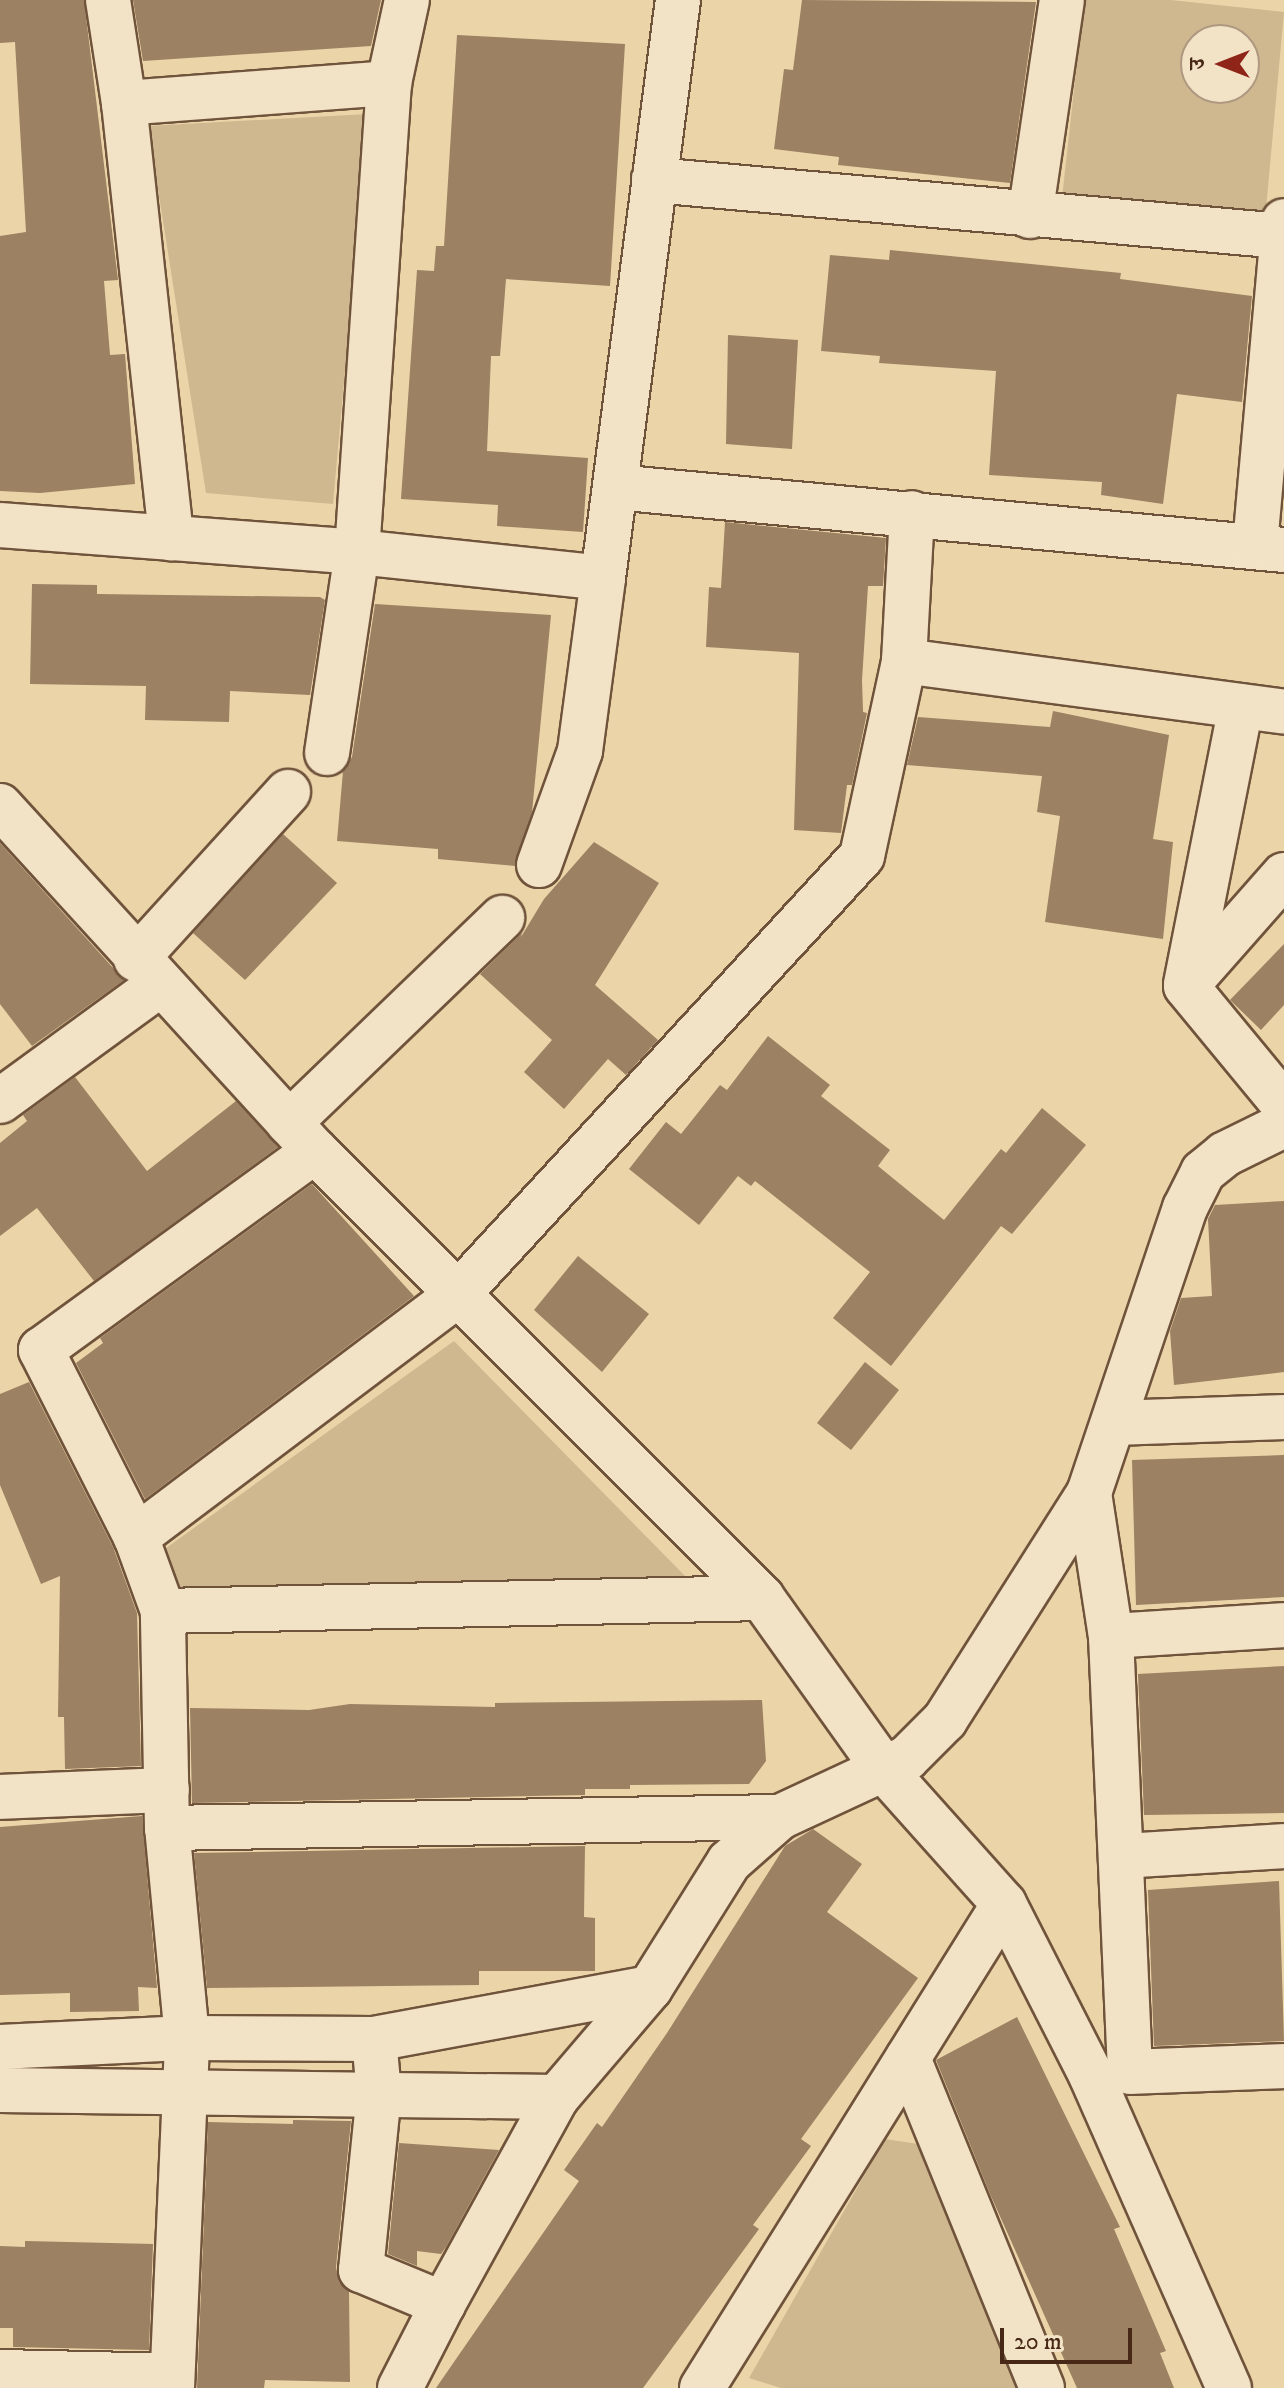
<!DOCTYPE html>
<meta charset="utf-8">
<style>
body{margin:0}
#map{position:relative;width:1284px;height:2388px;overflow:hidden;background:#ebd4a8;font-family:"IM FELL DW Pica","Noto Serif Devanagari",serif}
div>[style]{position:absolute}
.green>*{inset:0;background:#cfb78f}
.building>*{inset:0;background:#9c8162}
.roads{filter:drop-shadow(2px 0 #70533b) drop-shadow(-2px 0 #70533b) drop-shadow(0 2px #70533b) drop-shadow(0 -2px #70533b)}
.street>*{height:44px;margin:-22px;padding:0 22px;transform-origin:22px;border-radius:22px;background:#f2e3c6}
.secondary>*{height:44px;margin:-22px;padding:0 22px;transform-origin:22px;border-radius:22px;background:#f2e3c6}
span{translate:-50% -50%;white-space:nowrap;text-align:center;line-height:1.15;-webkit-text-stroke:8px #f2e3c6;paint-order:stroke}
.north{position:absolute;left:1180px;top:24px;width:80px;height:80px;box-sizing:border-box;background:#f2e3c6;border:2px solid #ae9880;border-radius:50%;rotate:270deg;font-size:22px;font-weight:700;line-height:32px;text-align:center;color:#472817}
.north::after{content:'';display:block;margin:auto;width:28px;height:36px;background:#8f2418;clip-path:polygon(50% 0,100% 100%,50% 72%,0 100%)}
.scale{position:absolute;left:1000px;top:2328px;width:132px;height:36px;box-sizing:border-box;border:4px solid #472817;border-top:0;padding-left:10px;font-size:24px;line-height:28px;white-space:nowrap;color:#472817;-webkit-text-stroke:6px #f2e3c6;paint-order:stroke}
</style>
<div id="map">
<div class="green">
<i style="clip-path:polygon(evenodd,1084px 0,1171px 0,1284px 12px,1265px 220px,1062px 198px,1084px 0,1196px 40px,1244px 40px,1244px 88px,1196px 88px,1196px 40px)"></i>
<i style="clip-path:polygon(368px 114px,333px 504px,206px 493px,148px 126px)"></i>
<i style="clip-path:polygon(454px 1341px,688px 1579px,175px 1593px,162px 1551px)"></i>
<i style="clip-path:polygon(885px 2139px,925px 2145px,1023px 2388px,781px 2388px,749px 2378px)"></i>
</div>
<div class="building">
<i style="clip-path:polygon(0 0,84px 0,118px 280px,104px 281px,110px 355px,125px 354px,135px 484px,40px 493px,0 491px,0 236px,26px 232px,15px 42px,0 43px)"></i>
<i style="clip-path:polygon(133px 0,381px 0,371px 46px,143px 61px)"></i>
<i style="clip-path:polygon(802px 0,1036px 2px,1010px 183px,838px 165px,839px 157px,774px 149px,784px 69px,793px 70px)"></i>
<i style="clip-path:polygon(457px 35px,625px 44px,610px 286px,506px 279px,500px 356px,491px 356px,487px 451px,588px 458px,583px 532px,497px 526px,498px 505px,401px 499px,417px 270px,434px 271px,436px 246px,444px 246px)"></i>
<i style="clip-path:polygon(890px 250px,1121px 273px,1120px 279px,1252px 296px,1242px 402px,1177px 394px,1163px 504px,1101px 495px,1102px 482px,989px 475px,996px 371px,879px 363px,880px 356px,821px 351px,830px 255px,889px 260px)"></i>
<i style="clip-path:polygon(728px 335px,798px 340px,792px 449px,726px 444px)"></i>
<i style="clip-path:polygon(725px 522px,886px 538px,883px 586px,868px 586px,862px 680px,863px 712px,867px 713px,852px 785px,847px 785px,841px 833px,794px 830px,799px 653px,706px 647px,709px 587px,721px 588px)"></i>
<i style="clip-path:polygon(32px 584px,97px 585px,97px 594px,320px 597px,325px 600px,310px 695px,230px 691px,229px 722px,145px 720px,146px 686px,30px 684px)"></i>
<i style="clip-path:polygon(375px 604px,551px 615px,532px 812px,515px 866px,438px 859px,438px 849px,337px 841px,343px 771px,352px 757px)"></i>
<i style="clip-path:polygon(1053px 711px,1169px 735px,1153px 839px,1173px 842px,1163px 939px,1045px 922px,1060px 816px,1037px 812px,1042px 776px,907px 765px,918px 717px,1050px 727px)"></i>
<i style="clip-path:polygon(283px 834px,337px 883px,245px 980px,193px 933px)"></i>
<i style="clip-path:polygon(594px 842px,659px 883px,595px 985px,658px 1040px,626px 1075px,608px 1059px,564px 1109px,524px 1072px,552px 1040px,480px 974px,522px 933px,521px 937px,544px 899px)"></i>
<i style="clip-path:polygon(0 843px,124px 980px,32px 1046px,0 1004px)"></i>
<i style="clip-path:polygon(1284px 944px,1284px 1005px,1261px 1030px,1230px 1000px)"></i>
<i style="clip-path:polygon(768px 1036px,830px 1085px,821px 1096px,890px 1150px,878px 1166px,944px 1220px,1001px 1149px,1006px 1153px,1042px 1108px,1086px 1145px,1012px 1234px,1001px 1226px,891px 1366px,833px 1318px,870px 1272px,755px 1181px,751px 1186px,738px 1176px,699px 1225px,629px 1169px,666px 1122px,681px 1134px,720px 1085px,727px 1090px)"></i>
<i style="clip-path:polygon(75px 1077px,147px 1171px,236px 1101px,278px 1147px,94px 1281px,37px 1208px,0 1236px,0 1143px,27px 1121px,23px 1115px)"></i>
<i style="clip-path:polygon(312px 1184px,414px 1296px,145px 1499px,76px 1363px,103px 1343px,100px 1338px)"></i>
<i style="clip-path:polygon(1284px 1201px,1284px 1372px,1174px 1385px,1170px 1331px,1181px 1298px,1212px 1296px,1208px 1219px,1215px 1205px)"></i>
<i style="clip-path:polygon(578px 1256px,649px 1314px,602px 1372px,534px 1310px)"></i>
<i style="clip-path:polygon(865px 1362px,899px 1390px,851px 1450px,817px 1423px)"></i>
<i style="clip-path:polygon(29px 1382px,113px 1547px,137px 1613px,141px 1766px,65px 1769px,64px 1717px,58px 1717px,60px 1576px,41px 1584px,0 1485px,0 1394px)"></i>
<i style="clip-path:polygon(1284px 1455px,1284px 1597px,1136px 1605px,1132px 1460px)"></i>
<i style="clip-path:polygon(1284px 1666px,1284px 1813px,1144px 1815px,1138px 1674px)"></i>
<i style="clip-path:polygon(762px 1700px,766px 1761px,749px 1784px,630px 1785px,630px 1789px,585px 1789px,585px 1795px,192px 1803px,190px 1708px,309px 1710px,350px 1704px,495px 1707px,495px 1703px)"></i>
<i style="clip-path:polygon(142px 1816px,157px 1988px,138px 1987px,139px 2011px,70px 2012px,70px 1993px,0 1995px,0 1827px)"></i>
<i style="clip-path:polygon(813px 1829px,862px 1864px,827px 1912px,918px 1978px,801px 2139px,811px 2146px,753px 2225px,759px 2229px,643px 2388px,436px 2388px,579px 2181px,564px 2170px,597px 2123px,602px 2127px,667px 2033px,785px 1846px)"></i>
<i style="clip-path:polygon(585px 1846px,584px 1917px,595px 1918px,595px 1971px,479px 1971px,479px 1985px,207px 1988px,194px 1853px)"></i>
<i style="clip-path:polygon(1279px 1881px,1284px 2041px,1154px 2046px,1148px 1890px)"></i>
<i style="clip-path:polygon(1017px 2017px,1120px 2227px,1114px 2229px,1166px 2351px,1160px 2353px,1174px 2388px,1077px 2388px,990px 2194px,936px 2060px)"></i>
<i style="clip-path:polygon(293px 2120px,351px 2121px,336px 2267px,339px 2282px,349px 2291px,350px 2382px,265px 2380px,264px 2388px,197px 2388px,208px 2122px,293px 2124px)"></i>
<i style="clip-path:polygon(399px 2143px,499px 2150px,446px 2247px,441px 2254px,417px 2251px,417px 2266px,388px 2254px)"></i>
<i style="clip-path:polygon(25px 2241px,153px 2244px,149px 2350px,13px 2347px,13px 2328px,0 2328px,0 2246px,25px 2247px)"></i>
</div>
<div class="roads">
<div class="street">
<i style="left:108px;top:0;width:104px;rotate:81.2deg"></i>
<i style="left:124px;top:103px;width:438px;rotate:83.8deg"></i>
<i style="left:124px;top:103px;width:266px;rotate:-4.3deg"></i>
<i style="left:654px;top:180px;width:630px;rotate:5.1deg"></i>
<i style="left:1030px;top:216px;width:218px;rotate:-81.6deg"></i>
<i style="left:615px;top:487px;width:672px;rotate:5.38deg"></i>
<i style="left:0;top:525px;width:358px;rotate:4.3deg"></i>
<i style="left:357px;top:552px;width:247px;rotate:6deg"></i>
<i style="left:603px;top:578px;width:583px;rotate:-82.61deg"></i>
<i style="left:1255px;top:545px;width:325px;rotate:-84.9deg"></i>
<i style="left:904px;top:661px;width:383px;rotate:7.6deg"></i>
<i style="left:327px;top:753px;width:203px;rotate:-81.5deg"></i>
<i style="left:357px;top:552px;width:470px;rotate:-86.1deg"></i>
<i style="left:389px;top:83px;width:85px;rotate:-77.8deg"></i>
<i style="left:539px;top:865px;width:121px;rotate:-70.2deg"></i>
<i style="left:580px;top:751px;width:175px;rotate:-82.4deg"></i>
<i style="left:1284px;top:875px;width:148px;rotate:131.4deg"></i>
<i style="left:1186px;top:986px;width:154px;rotate:50.5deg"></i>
<i style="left:136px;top:959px;width:226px;rotate:-47.7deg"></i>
<i style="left:1186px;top:984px;width:283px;rotate:-78.8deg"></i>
<i style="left:0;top:1101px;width:197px;rotate:-36.1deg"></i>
<i style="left:289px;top:1123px;width:296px;rotate:-43.9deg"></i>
<i style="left:1115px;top:1423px;width:169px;rotate:-2deg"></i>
<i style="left:1089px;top:1493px;width:145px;rotate:81.3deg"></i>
<i style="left:1111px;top:1636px;width:436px;rotate:87.5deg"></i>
<i style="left:1130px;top:2072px;width:154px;rotate:-2.2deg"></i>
<i style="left:136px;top:1537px;width:402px;rotate:-37deg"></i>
<i style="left:457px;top:1295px;width:597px;rotate:-47.31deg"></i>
<i style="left:862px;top:856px;width:199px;rotate:-77.8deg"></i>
<i style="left:904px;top:661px;width:148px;rotate:-86.9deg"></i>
<i style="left:163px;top:1611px;width:599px;rotate:-1.24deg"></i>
<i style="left:1111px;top:1636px;width:173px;rotate:-3.6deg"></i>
<i style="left:0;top:1797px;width:167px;rotate:-2.4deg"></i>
<i style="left:167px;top:1828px;width:613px;rotate:-1.03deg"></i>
<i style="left:1122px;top:1856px;width:162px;rotate:-3.5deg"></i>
<i style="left:374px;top:2039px;width:54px;rotate:84.7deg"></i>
<i style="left:379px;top:2093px;width:178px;rotate:95.8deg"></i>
<i style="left:361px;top:2270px;width:89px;rotate:22.5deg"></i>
<i style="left:443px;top:2304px;width:236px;rotate:-61.2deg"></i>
<i style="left:908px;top:2058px;width:356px;rotate:67.9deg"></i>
<i style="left:0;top:2372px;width:172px;rotate:1.3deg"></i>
<i style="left:172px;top:2388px;width:350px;rotate:-87.5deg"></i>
<i style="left:187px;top:2038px;width:211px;rotate:-95.4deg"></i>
<i style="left:167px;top:1828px;width:217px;rotate:-91.1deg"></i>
<i style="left:163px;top:1611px;width:79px;rotate:-110deg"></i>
<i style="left:136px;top:1537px;width:210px;rotate:-116.9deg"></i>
<i style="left:41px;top:1350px;width:339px;rotate:-36deg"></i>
<i style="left:400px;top:2388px;width:94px;rotate:-62.9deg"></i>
<i style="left:702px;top:2388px;width:570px;rotate:-58.04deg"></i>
</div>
<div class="secondary">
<i style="left:0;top:806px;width:467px;rotate:47.6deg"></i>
<i style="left:315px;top:1151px;width:632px;rotate:45deg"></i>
<i style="left:762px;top:1598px;width:214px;rotate:54.5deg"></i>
<i style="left:886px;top:1772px;width:177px;rotate:48.2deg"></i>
<i style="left:1004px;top:1904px;width:192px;rotate:63deg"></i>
<i style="left:1091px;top:2075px;width:342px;rotate:66.2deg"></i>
<i style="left:0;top:2047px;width:187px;rotate:-2.8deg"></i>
<i style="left:187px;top:2038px;width:187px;rotate:0.3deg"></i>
<i style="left:374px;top:2039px;width:281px;rotate:-10.5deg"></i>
<i style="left:0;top:2090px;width:557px;rotate:0.72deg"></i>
<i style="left:557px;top:2097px;width:143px;rotate:-49.5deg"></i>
<i style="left:650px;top:1988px;width:149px;rotate:-57.9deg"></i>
<i style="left:729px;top:1862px;width:68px;rotate:-41.4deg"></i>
<i style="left:780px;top:1817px;width:140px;rotate:-24.9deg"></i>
<i style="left:907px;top:1758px;width:54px;rotate:-45deg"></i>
<i style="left:945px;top:1720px;width:269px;rotate:-57.6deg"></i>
<i style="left:1089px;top:1493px;width:301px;rotate:-71.4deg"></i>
<i style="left:1185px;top:1208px;width:40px;rotate:-63.4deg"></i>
<i style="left:1203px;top:1172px;width:28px;rotate:-39deg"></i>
<i style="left:1225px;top:1154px;width:66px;rotate:-26.2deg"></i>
</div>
</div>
<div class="north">उ</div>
<div class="scale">20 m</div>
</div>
